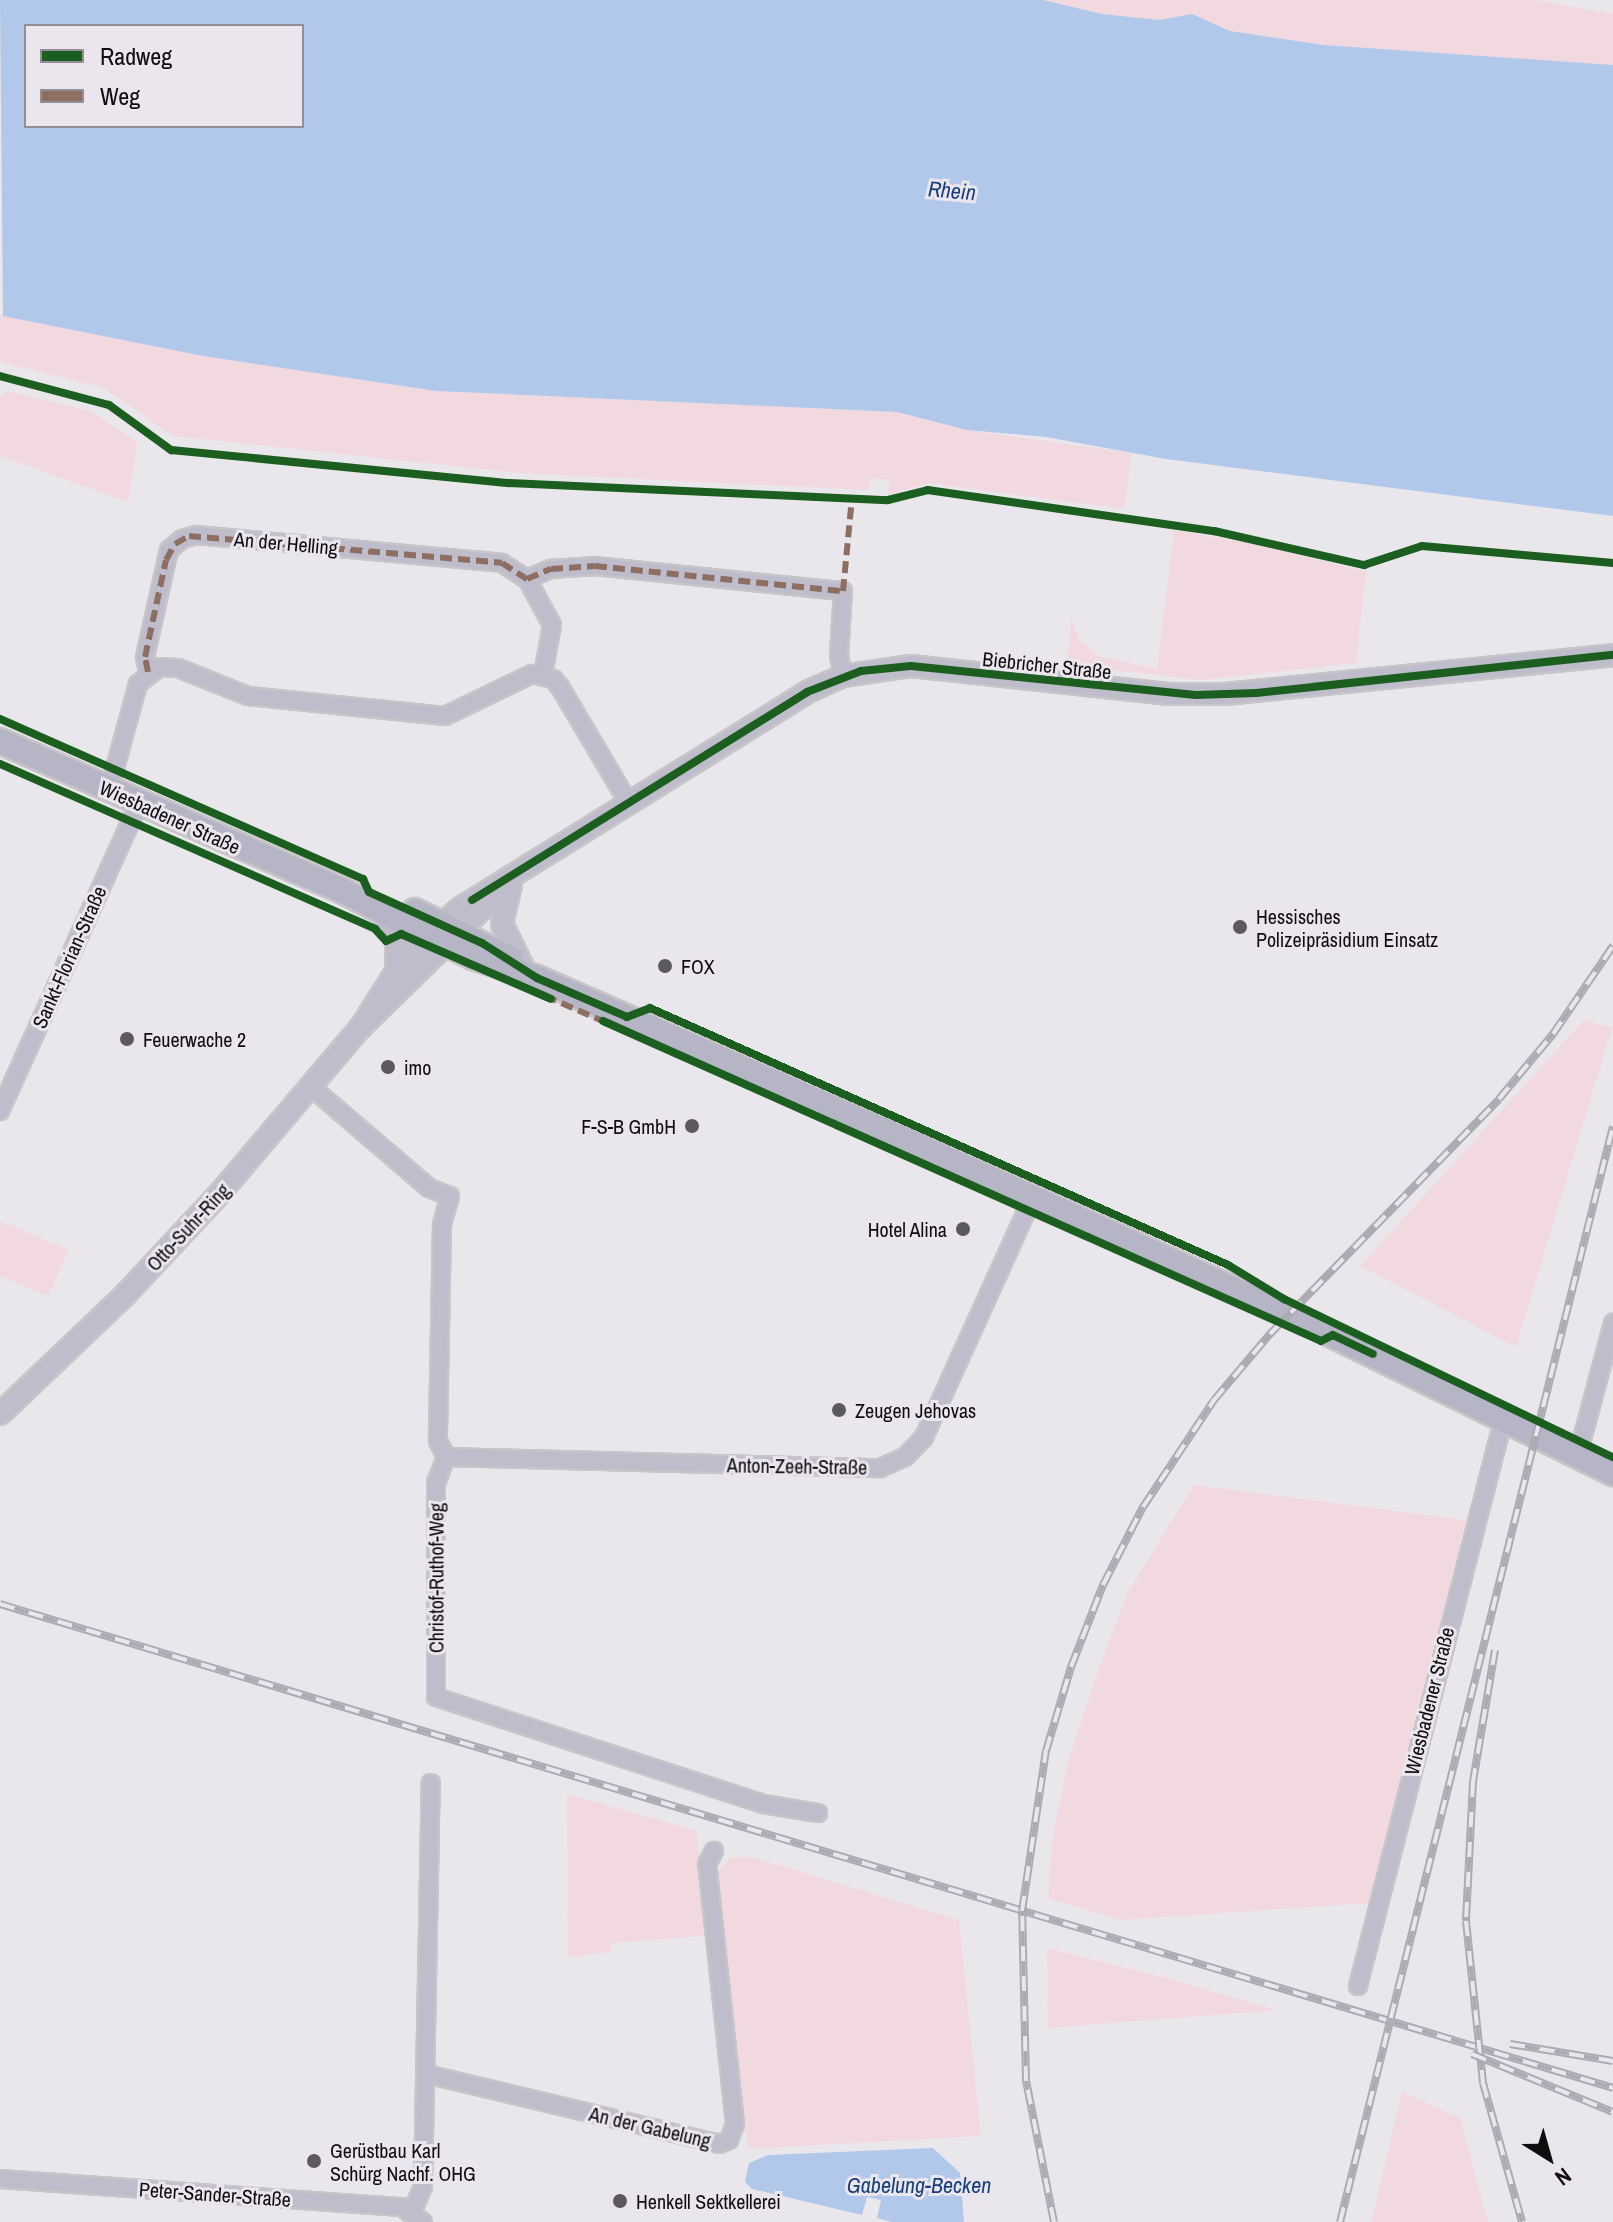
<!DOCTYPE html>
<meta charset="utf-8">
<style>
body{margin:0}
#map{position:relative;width:1613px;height:2222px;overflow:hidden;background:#eae7ec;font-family:"Archivo Narrow",sans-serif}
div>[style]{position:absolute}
.green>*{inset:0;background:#f2d9df}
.water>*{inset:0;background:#b1c8eb}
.roads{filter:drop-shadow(2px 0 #c7c5c8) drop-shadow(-2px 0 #c7c5c8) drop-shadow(0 2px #c7c5c8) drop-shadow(0 -2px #c7c5c8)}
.minor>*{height:16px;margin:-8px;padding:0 8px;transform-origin:8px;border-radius:8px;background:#bfbdcc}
.tertiary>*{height:20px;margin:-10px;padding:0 10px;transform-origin:10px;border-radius:10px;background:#bfbdcc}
.secondary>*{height:24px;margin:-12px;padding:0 12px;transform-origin:12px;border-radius:12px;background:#b6b5c5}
.rail>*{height:8px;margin-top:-4px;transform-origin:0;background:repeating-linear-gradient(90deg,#ebe5ee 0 15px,#acabb4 0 30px);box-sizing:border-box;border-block:2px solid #acabb4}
.quiet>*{height:6px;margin-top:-3px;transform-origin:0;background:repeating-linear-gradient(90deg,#8d6e63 0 12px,transparent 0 18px)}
.cycleway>*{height:8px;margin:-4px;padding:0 4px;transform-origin:4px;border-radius:4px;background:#1b5e20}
.dots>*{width:22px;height:22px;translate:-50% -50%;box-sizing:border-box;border:4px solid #ebe5ee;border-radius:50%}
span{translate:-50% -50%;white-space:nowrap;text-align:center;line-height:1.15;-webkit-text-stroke:6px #ebe5ee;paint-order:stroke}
.street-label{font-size:20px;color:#0f0d10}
.poi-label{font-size:20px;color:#0f0d10}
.left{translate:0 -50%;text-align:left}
.right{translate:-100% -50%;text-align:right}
.water-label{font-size:22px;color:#17407b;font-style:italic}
.legend{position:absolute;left:24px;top:24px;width:280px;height:104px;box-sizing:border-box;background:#ebe5ee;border:2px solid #938f95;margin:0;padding:10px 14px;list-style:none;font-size:24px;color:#0f0d10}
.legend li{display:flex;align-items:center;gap:16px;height:40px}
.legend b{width:40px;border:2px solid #938f95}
.north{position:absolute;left:1509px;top:2118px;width:80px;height:80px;-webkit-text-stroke:6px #ebe5ee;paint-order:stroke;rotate:143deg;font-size:22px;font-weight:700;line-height:32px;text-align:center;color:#0f0d10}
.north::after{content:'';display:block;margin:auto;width:28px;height:36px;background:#0f0d10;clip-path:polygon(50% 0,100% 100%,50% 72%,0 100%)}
</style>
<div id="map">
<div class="green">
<i style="clip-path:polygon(1044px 0,1534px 0,1613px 14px,1613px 65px,1324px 45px,1230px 31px,1192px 14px,1159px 20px,1102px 14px)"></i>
<i style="clip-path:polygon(0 315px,203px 356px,436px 391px,897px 412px,967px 430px,1132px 453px,1124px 509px,928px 483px,888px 495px,889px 480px,870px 478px,868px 490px,520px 473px,173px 436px,104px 388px,0 362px)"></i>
<i style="clip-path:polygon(7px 391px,90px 411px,137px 442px,128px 502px,0 456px,0 396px)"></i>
<i style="clip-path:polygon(1174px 530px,1264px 546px,1366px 572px,1356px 663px,1201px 680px,1067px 665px,1071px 616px,1079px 640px,1098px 656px,1157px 669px)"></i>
<i style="clip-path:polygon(1584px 1020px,1612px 1028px,1516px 1347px,1360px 1266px)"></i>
<i style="clip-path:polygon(0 1221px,69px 1250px,48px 1296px,0 1276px)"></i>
<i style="clip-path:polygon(1194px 1485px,1466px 1520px,1371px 1903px,1120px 1920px,1048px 1898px,1053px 1833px,1070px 1754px,1097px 1673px,1128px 1592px)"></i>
<i style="clip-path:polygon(567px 1794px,697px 1831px,704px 1936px,611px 1943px,611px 1952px,568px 1957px)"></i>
<i style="clip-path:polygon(751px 1857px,959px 1920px,981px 2136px,748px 2149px,716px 1874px,730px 1858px)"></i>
<i style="clip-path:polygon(1047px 1948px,1155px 1975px,1277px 2010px,1048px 2028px)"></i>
<i style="clip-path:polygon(1402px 2092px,1460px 2118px,1488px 2222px,1371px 2222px)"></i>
</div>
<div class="water">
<i style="clip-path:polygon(evenodd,0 0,1043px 0,1102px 14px,1159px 20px,1192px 14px,1230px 31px,1324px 45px,1613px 65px,1613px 516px,1166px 459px,1046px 437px,967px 430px,897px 412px,436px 391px,203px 356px,3px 316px,0 0,302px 26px,302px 126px,26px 126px,26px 26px,302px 26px)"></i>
<i style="clip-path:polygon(933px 2148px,960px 2173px,964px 2222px,892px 2222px,877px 2218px,881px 2200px,867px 2197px,862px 2215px,752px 2189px,745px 2182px,749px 2163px,768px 2155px)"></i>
</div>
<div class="roads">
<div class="minor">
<i style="left:527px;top:579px;width:52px;rotate:61.5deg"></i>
<i style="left:552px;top:625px;width:51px;rotate:100.2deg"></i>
<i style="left:148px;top:672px;width:15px;rotate:-101deg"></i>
<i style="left:145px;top:657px;width:110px;rotate:-77.4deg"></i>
<i style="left:169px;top:550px;width:17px;rotate:-40deg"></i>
<i style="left:182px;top:539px;width:15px;rotate:-16deg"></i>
<i style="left:196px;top:535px;width:307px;rotate:5.2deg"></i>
<i style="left:502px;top:563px;width:30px;rotate:33deg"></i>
<i style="left:527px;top:579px;width:26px;rotate:-23deg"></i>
<i style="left:551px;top:569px;width:44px;rotate:-3.9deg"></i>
<i style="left:595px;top:566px;width:249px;rotate:5.8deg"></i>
<i style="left:843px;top:591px;width:64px;rotate:93.6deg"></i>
<i style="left:839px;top:655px;width:21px;rotate:79deg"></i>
<i style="left:109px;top:790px;width:110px;rotate:-74.7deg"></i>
<i style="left:138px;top:684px;width:27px;rotate:-39deg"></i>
<i style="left:159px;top:667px;width:19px;rotate:3deg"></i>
<i style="left:178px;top:668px;width:75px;rotate:21.8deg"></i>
<i style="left:248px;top:696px;width:198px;rotate:5.8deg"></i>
<i style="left:445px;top:716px;width:97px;rotate:-25.8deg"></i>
<i style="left:532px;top:674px;width:22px;rotate:13deg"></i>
<i style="left:553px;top:679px;width:11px;rotate:49deg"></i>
<i style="left:560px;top:687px;width:134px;rotate:59.4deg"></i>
<i style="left:310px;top:1086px;width:157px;rotate:40.6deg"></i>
<i style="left:429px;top:1188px;width:22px;rotate:21deg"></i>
<i style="left:450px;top:1196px;width:29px;rotate:106deg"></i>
<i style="left:442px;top:1224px;width:217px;rotate:91.1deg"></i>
<i style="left:438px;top:1441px;width:18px;rotate:63deg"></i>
<i style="left:446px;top:1457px;width:28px;rotate:111deg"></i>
<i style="left:436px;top:1483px;width:214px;rotate:90deg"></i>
<i style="left:436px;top:1697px;width:344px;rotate:18.1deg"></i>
<i style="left:763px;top:1804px;width:56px;rotate:9.3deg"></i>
<i style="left:0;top:1111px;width:338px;rotate:-65.7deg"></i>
<i style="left:1578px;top:1454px;width:136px;rotate:-75deg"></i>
<i style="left:446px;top:1457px;width:434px;rotate:1.5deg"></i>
<i style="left:880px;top:1468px;width:27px;rotate:-24deg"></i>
<i style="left:905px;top:1457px;width:28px;rotate:-46deg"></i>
<i style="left:924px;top:1437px;width:261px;rotate:-65.6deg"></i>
<i style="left:1358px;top:1986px;width:587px;rotate:-75.61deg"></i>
<i style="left:426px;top:2074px;width:301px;rotate:13.4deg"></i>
<i style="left:719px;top:2144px;width:11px;rotate:-22deg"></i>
<i style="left:729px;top:2140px;width:17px;rotate:-69deg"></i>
<i style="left:735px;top:2124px;width:262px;rotate:-96.1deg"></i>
<i style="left:707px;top:1864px;width:15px;rotate:-62deg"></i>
<i style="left:0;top:2179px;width:403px;rotate:4deg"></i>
<i style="left:402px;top:2207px;width:26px;rotate:36deg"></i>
<i style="left:413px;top:2210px;width:26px;rotate:-67deg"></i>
<i style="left:423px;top:2186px;width:403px;rotate:-88.9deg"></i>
</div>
<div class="tertiary">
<i style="left:511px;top:884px;width:41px;rotate:102.7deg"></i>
<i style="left:502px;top:924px;width:48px;rotate:64deg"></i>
<i style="left:380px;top:910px;width:33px;rotate:61deg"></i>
<i style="left:396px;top:939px;width:30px;rotate:90deg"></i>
<i style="left:361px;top:1027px;width:83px;rotate:-57.8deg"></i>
<i style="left:405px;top:957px;width:72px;rotate:-41.6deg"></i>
<i style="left:459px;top:909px;width:410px;rotate:-31.9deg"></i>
<i style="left:807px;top:692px;width:39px;rotate:-24deg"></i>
<i style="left:843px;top:676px;width:69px;rotate:-8.4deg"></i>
<i style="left:911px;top:666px;width:258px;rotate:6.2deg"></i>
<i style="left:1167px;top:694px;width:58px"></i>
<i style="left:1225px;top:694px;width:390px;rotate:-5.7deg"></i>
<i style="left:0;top:1414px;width:171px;rotate:-43.6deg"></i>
<i style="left:124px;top:1296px;width:141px;rotate:-47deg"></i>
<i style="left:220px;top:1193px;width:218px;rotate:-49.7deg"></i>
<i style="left:361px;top:1027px;width:186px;rotate:-44.3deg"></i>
</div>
<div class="secondary">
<i style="left:0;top:741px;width:372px;rotate:23.6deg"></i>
<i style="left:341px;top:890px;width:148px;rotate:26.9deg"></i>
<i style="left:473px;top:957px;width:67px;rotate:18.2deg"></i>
<i style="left:537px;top:978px;width:417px;rotate:23.7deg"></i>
<i style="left:919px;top:1146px;width:430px;rotate:24.5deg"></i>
<i style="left:1310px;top:1324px;width:338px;rotate:26.2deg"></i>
<i style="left:415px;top:911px;width:107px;rotate:26.6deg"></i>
</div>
</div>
<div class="rail">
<i style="left:0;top:1604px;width:1684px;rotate:16.7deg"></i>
<i style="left:1495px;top:1650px;width:134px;rotate:99.5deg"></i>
<i style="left:1473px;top:1782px;width:139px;rotate:92.9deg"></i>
<i style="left:1466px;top:1921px;width:163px;rotate:84deg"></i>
<i style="left:1483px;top:2083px;width:144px;rotate:74.3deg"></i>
<i style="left:1510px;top:2044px;width:104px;rotate:9.4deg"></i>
<i style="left:1472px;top:2054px;width:152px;rotate:22.4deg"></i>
<i style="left:1054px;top:2222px;width:144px;rotate:-101.2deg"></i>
<i style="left:1026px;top:2081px;width:170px;rotate:-91.3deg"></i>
<i style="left:1022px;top:1911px;width:162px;rotate:-81.5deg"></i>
<i style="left:1046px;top:1751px;width:88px;rotate:-73.4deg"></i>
<i style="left:1071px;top:1667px;width:88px;rotate:-68.7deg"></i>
<i style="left:1103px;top:1585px;width:88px;rotate:-62.9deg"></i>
<i style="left:1143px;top:1507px;width:128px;rotate:-56.4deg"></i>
<i style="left:1214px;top:1400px;width:87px;rotate:-49.7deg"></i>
<i style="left:1270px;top:1334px;width:328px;rotate:-45.7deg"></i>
<i style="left:1499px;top:1099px;width:85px;rotate:-50.3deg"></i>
<i style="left:1553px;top:1034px;width:107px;rotate:-55.7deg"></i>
<i style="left:1340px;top:2222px;width:1129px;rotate:-76.01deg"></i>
</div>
<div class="quiet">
<i style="left:148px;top:672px;width:15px;rotate:-101deg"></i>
<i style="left:145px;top:657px;width:99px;rotate:-77.8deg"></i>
<i style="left:166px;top:560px;width:18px;rotate:-61deg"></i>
<i style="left:175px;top:544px;width:16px;rotate:-30deg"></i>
<i style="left:189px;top:536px;width:314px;rotate:4.9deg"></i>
<i style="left:502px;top:563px;width:30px;rotate:33deg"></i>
<i style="left:527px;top:579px;width:26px;rotate:-23deg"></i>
<i style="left:551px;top:569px;width:44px;rotate:-3.9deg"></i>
<i style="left:595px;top:566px;width:249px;rotate:5.8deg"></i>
<i style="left:843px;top:591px;width:94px;rotate:-84.5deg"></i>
<i style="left:545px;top:996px;width:68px;rotate:23.5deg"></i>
</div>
<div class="cycleway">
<i style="left:0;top:376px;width:113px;rotate:14.9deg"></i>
<i style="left:109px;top:405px;width:77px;rotate:36deg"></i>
<i style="left:171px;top:450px;width:340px;rotate:5.6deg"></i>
<i style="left:509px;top:483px;width:379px;rotate:2.6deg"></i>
<i style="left:888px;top:500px;width:41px;rotate:-14deg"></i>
<i style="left:928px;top:490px;width:289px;rotate:8.2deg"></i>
<i style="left:1214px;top:531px;width:154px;rotate:12.8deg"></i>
<i style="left:1364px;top:565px;width:61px;rotate:-18.1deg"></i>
<i style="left:1422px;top:546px;width:192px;rotate:5.1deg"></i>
<i style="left:0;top:719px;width:397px;rotate:23.8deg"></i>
<i style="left:363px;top:879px;width:14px;rotate:65deg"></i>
<i style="left:369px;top:892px;width:124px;rotate:24.3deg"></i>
<i style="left:482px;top:943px;width:65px;rotate:32.5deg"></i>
<i style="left:537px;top:978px;width:98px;rotate:23.4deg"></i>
<i style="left:627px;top:1017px;width:25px;rotate:-21deg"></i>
<i style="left:650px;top:1008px;width:633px;rotate:23.97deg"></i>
<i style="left:1228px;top:1265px;width:66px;rotate:31.3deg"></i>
<i style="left:1284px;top:1299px;width:365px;rotate:25.7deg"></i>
<i style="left:0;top:764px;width:410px;rotate:23.7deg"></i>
<i style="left:375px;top:929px;width:16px;rotate:47deg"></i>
<i style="left:386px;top:941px;width:17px;rotate:-25deg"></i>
<i style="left:401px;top:934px;width:163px;rotate:23.4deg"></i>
<i style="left:472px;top:900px;width:394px;rotate:-31.8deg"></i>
<i style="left:807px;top:692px;width:58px;rotate:-21.3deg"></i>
<i style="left:861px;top:671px;width:50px;rotate:-5.7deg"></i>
<i style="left:911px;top:666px;width:286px;rotate:5.8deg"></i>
<i style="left:1196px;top:695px;width:60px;rotate:-1.9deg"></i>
<i style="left:1256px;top:693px;width:359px;rotate:-6.1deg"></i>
<i style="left:603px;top:1021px;width:786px;rotate:24.02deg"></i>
<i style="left:1321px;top:1341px;width:13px;rotate:-27deg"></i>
<i style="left:1333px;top:1335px;width:44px;rotate:25.4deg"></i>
</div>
<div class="dots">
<i style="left:1240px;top:927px;background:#5c595d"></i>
<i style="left:665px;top:966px;background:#5c595d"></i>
<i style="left:127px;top:1039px;background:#5c595d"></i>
<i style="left:388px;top:1067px;background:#5c595d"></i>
<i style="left:692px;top:1126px;background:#5c595d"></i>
<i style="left:963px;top:1229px;background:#5c595d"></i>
<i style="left:839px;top:1410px;background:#5c595d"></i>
<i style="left:314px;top:2161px;background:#5c595d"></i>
<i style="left:620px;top:2201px;background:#5c595d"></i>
</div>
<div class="street-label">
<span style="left:286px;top:543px;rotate:5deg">An der Helling</span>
<span style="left:1047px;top:665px;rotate:6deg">Biebricher Straße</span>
<span style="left:170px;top:817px;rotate:24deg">Wiesbadener Straße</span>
<span style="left:69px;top:957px;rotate:-66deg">Sankt-Florian-Straße</span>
<span style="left:188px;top:1227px;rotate:-47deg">Otto-Suhr-Ring</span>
<span style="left:797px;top:1466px;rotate:1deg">Anton-Zeeh-Straße</span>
<span style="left:436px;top:1578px;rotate:-90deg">Christof-Ruthof-Weg</span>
<span style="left:1429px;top:1701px;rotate:-76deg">Wiesbadener Straße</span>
<span style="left:650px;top:2127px;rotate:13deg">An der Gabelung</span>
<span style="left:215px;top:2194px;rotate:4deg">Peter-Sander-Straße</span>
</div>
<div class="poi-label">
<span class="left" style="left:1256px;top:928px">Hessisches<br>Polizeipräsidium Einsatz</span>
<span class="left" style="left:681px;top:966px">FOX</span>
<span class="left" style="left:143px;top:1039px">Feuerwache 2</span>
<span class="left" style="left:404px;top:1067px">imo</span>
<span class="right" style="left:676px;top:1126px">F-S-B GmbH</span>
<span class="right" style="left:947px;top:1229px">Hotel Alina</span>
<span class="left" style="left:855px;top:1410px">Zeugen Jehovas</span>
<span class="left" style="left:330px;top:2162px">Gerüstbau Karl<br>Schürg Nachf. OHG</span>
<span class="left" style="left:636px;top:2201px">Henkell Sektkellerei</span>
</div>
<div class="water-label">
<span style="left:952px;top:191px;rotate:5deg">Rhein</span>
<span style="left:919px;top:2186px">Gabelung-Becken</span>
</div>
<ul class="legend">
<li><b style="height:10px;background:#1b5e20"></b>Radweg</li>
<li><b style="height:10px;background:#8d6e63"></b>Weg</li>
</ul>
<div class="north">N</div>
</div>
